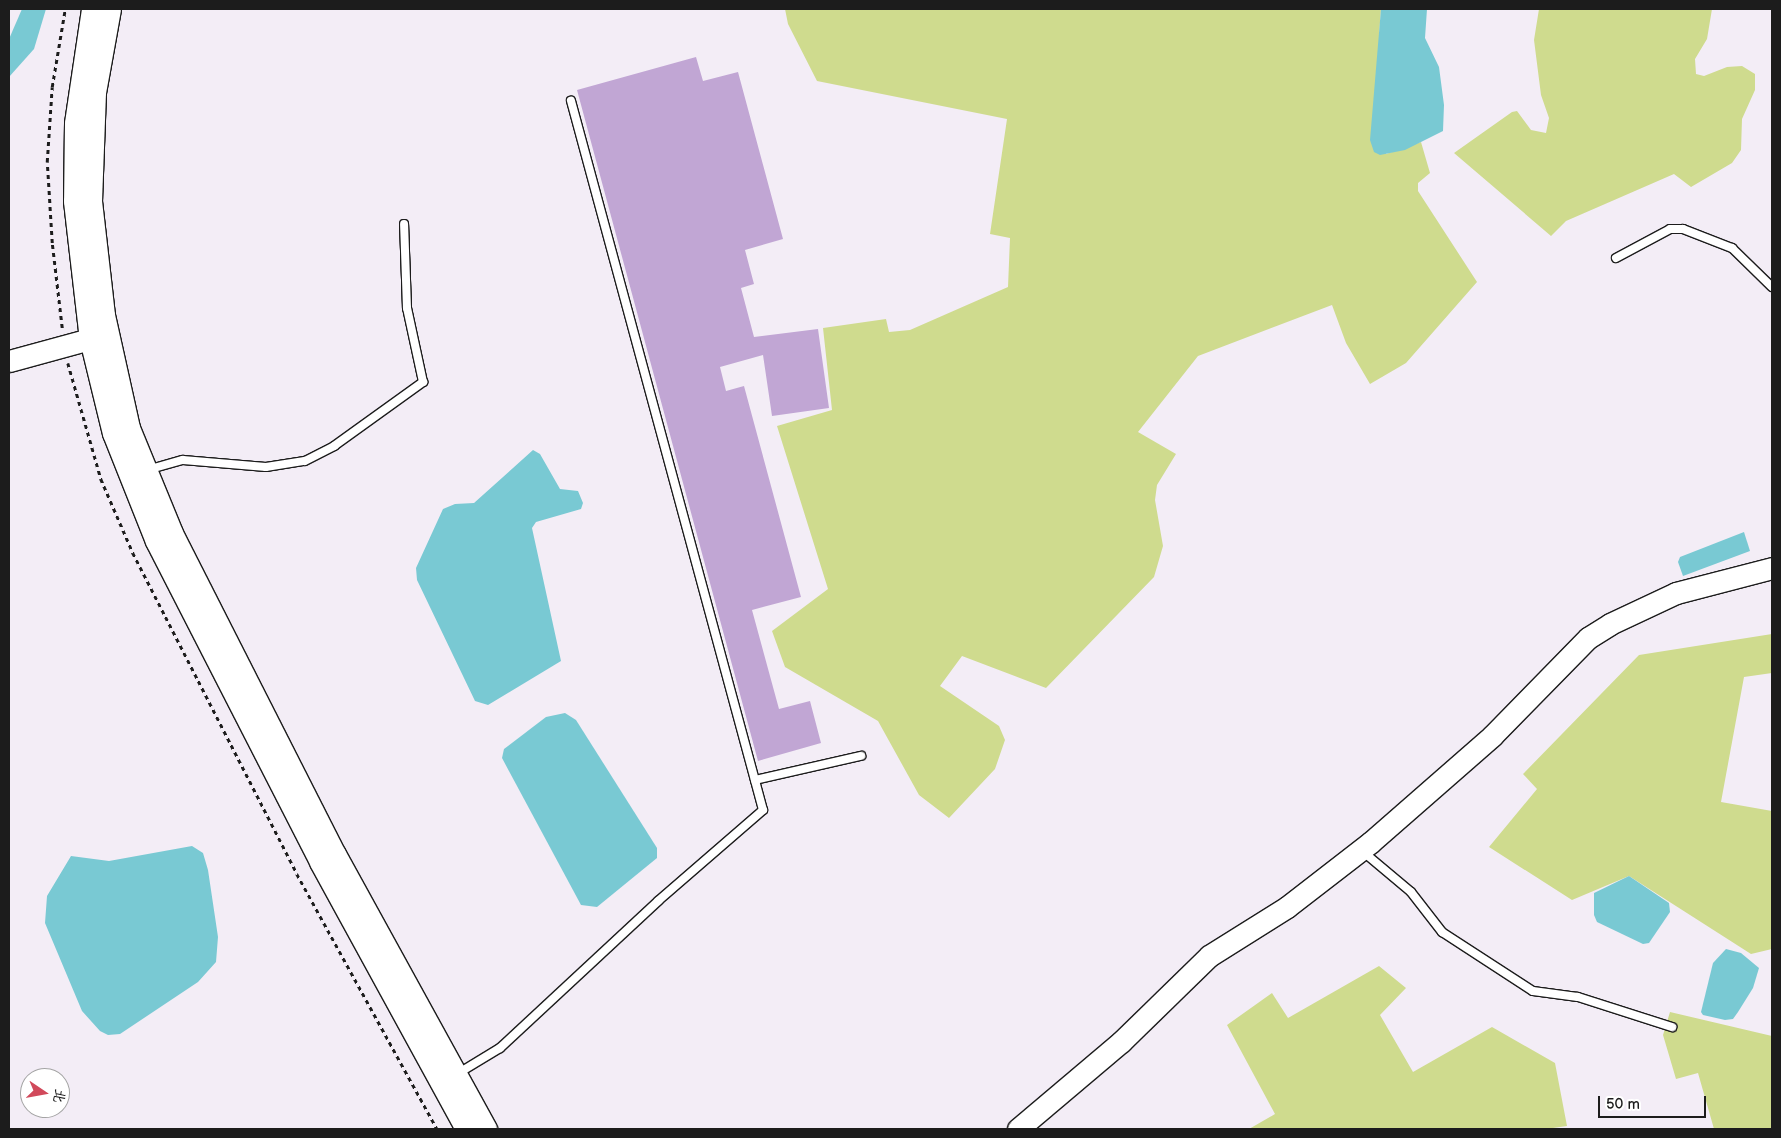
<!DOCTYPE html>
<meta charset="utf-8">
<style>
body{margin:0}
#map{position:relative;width:1781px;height:1138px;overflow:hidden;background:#f3edf6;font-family:"Balsamiq Sans","LXGW WenKai TC",sans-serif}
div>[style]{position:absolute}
.green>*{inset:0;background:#cfdb8e}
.water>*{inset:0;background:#79c9d3}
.building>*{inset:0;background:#c1a6d4}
.path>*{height:2.5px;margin-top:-1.25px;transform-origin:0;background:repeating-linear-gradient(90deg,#1c1c1c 0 4px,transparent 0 8px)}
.roads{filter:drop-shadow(1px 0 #1c1c1c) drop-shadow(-1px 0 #1c1c1c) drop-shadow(0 1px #1c1c1c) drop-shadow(0 -1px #1c1c1c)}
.lane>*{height:8px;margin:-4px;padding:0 4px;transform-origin:4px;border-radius:4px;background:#fff}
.secondary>*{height:21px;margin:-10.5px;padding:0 10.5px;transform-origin:10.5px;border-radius:10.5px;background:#fff}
span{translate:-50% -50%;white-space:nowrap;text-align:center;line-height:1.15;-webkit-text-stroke:4px #fff;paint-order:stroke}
.frame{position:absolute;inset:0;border:10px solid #1c1c1c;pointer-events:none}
.north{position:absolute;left:20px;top:1068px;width:50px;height:50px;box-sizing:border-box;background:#fff;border:1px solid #a4a4a4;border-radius:50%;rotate:102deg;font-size:14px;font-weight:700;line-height:20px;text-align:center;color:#1c1c1c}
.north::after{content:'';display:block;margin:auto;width:18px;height:22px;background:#d1495b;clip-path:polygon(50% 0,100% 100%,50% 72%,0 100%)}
.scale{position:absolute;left:1598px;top:1096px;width:108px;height:22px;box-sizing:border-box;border:2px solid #1c1c1c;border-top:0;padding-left:6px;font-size:15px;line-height:18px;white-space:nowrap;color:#1c1c1c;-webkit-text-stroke:4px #fff;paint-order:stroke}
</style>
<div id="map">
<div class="green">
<i style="clip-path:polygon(785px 9px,1381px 9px,1379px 36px,1386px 154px,1421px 142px,1430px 173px,1418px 183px,1418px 191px,1477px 282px,1406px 363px,1370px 384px,1346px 343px,1332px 305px,1198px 356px,1138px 432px,1176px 454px,1157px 485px,1155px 500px,1163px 546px,1154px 577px,1046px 688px,962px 656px,940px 686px,999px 726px,1005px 740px,995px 769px,949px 818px,919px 795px,878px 721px,785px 667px,772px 631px,828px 589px,777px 426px,832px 410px,823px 328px,886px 319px,889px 332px,910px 330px,1008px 287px,1010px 238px,990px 234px,1007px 119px,817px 81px,788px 24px)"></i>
<i style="clip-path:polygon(1539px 9px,1712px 9px,1707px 39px,1695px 59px,1696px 74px,1704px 76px,1727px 67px,1742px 66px,1755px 74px,1755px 90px,1742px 119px,1741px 150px,1732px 163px,1691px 187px,1674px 174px,1566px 221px,1551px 236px,1454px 153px,1512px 112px,1517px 111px,1531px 130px,1546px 133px,1549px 118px,1541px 95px,1534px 40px)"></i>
<i style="clip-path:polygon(1772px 634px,1772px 673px,1744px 677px,1721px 802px,1772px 811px,1772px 949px,1751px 954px,1629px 876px,1572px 900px,1489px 847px,1537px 789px,1523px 774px,1639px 655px)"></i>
<i style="clip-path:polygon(1379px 966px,1406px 988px,1380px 1015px,1413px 1072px,1492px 1027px,1555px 1063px,1567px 1126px,1546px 1129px,1249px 1129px,1275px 1114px,1227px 1025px,1272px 993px,1288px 1018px)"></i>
<i style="clip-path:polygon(1670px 1012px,1772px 1036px,1772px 1129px,1714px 1129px,1698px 1073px,1676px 1079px,1663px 1035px)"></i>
</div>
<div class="water">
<i style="clip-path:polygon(22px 9px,46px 9px,34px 49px,9px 77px,9px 39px)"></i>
<i style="clip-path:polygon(1381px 9px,1427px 9px,1425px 38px,1439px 67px,1444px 105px,1443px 131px,1405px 150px,1380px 155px,1374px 152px,1370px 140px)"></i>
<i style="clip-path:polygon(533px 450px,540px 454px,560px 489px,578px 491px,583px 503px,581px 509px,536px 522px,532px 528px,561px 661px,488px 705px,475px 701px,417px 580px,416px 568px,443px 509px,455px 504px,474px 503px)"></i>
<i style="clip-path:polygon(1744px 532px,1750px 551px,1683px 576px,1678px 562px,1680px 557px)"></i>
<i style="clip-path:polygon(565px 713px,576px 720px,657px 848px,657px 858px,597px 907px,581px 905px,502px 758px,504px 749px,546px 717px)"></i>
<i style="clip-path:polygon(192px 846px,203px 853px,208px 870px,218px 937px,216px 962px,198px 982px,120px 1034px,108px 1035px,100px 1031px,82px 1011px,45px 923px,47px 896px,71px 856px,109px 861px)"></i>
<i style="clip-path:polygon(1629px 876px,1669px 903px,1670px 912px,1649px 943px,1643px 944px,1597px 922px,1594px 915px,1594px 893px)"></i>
<i style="clip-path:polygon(1726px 949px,1741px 953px,1759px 968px,1753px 988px,1738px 1012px,1733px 1019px,1725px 1020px,1703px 1015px,1701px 1012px,1713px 963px)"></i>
</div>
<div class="building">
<i style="clip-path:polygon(696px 57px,703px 81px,738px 72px,783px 239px,745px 250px,754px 284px,741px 288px,754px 337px,818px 329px,829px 408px,772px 416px,763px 355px,720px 367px,726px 391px,744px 386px,801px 597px,752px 610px,779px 709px,810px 701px,821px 743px,758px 761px,577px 90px)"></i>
</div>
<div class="path">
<i style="left:62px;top:328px;width:86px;rotate:-96.7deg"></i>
<i style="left:52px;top:243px;width:81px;rotate:-93.5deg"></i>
<i style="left:47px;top:162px;width:75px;rotate:-86.2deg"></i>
<i style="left:52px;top:87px;width:79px;rotate:-80.5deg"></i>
<i style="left:68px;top:363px;width:121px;rotate:74.1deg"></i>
<i style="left:101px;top:479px;width:81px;rotate:66.6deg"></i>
<i style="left:133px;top:553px;width:360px;rotate:62.9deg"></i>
<i style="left:297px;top:874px;width:291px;rotate:61.2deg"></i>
</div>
<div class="roads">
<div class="lane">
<i style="left:1616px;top:258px;width:61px;rotate:-28.2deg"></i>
<i style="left:1670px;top:229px;width:13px"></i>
<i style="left:1683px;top:229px;width:53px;rotate:21.2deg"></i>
<i style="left:1732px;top:248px;width:56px;rotate:44.3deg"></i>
<i style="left:147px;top:470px;width:37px;rotate:-16deg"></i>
<i style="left:183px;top:460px;width:83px;rotate:4.8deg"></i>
<i style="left:266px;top:467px;width:39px;rotate:-9deg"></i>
<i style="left:305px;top:461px;width:33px;rotate:-27deg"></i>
<i style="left:334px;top:446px;width:110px;rotate:-35.7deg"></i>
<i style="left:423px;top:382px;width:76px;rotate:-102.2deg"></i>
<i style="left:407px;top:308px;width:84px;rotate:-92deg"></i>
<i style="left:755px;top:780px;width:109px;rotate:-12.8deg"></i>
<i style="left:1361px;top:850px;width:65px;rotate:40deg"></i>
<i style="left:1411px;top:892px;width:51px;rotate:52.2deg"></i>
<i style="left:1442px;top:932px;width:108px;rotate:33deg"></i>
<i style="left:1533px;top:991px;width:45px;rotate:7.6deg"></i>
<i style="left:1578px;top:997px;width:99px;rotate:17.7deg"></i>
<i style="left:457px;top:1074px;width:50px;rotate:-31.2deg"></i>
<i style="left:500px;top:1048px;width:216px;rotate:-42.9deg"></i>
<i style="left:658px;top:901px;width:139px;rotate:-40.9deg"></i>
<i style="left:763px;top:810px;width:735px;rotate:-105.15deg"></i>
</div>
<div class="secondary">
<i style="left:92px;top:9px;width:115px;rotate:98.5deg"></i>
<i style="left:75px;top:123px;width:78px;rotate:90.7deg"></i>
<i style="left:74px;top:201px;width:139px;rotate:83.4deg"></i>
<i style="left:90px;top:339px;width:97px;rotate:76.3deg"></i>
<i style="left:113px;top:433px;width:116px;rotate:68.3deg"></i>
<i style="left:156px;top:541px;width:360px;rotate:62.9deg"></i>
<i style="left:320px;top:862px;width:304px;rotate:61.3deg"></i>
<i style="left:110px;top:9px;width:84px;rotate:100.2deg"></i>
<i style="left:95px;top:92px;width:109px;rotate:92.1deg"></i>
<i style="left:91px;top:201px;width:115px;rotate:83.5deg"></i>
<i style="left:104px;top:315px;width:116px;rotate:77.5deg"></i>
<i style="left:129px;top:428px;width:113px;rotate:67.7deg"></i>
<i style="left:172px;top:533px;width:360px;rotate:63.1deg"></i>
<i style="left:335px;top:854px;width:314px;rotate:61.2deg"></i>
<i style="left:9px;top:361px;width:84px;rotate:-15.2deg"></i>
<i style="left:1018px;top:1129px;width:135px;rotate:-40.2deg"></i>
<i style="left:1121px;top:1042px;width:123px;rotate:-44.3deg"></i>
<i style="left:1209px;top:956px;width:92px;rotate:-32.1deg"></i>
<i style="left:1287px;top:907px;width:106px;rotate:-37.7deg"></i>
<i style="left:1371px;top:842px;width:161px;rotate:-41.2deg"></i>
<i style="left:1492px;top:736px;width:137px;rotate:-45.6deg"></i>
<i style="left:1588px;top:638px;width:26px;rotate:-32deg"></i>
<i style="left:1610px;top:624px;width:73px;rotate:-25.2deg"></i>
<i style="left:1676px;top:593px;width:99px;rotate:-14.6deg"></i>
</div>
</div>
<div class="frame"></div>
<div class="north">北</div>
<div class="scale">50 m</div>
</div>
